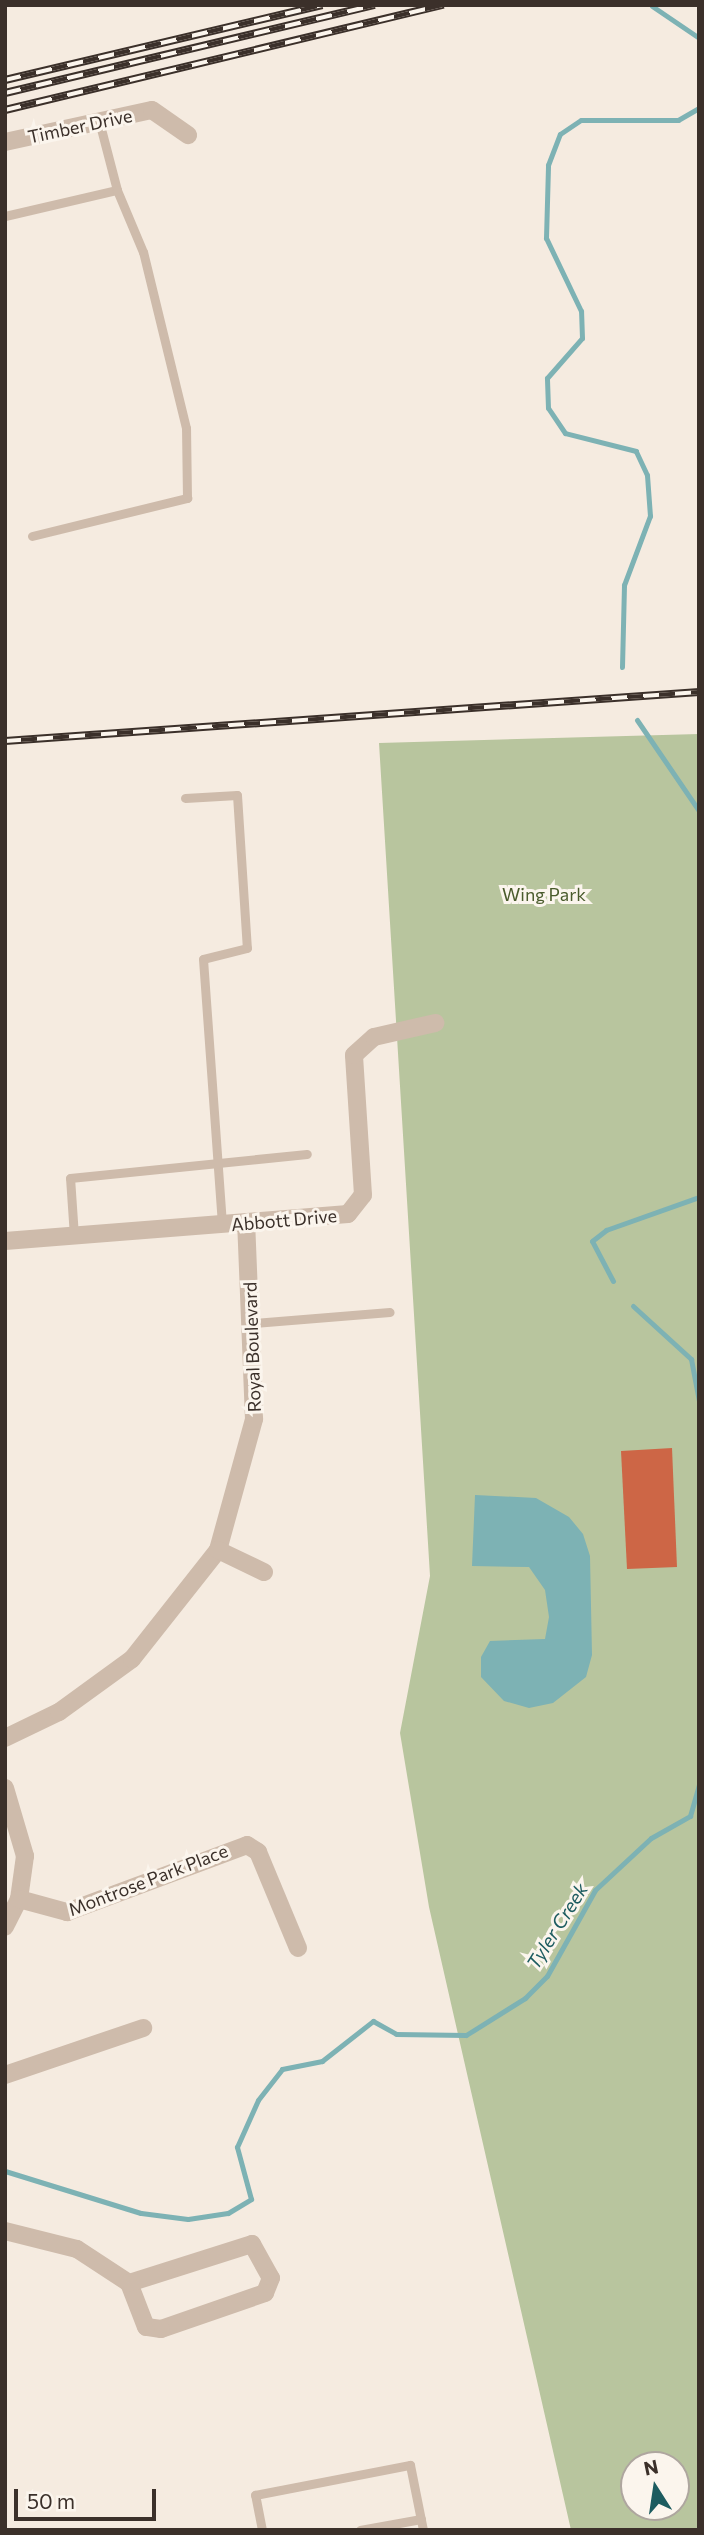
<!DOCTYPE html>
<style>
body{margin:0}
#map{position:relative;width:704px;height:2535px;overflow:hidden;background:#f5ebe0;font-family:Commissioner,sans-serif}
div>[style]{position:absolute}
.green>*{inset:0;background:#b8c59e}
.water>*{inset:0;background:#7db2b4}
.stream>*{height:5px;margin:-2.5px;padding:0 2.5px;transform-origin:2.5px;border-radius:2.5px;background:#7db2b4}
.building>*{inset:0;background:#cd6646}
.service>*{height:9px;margin:-4.5px;padding:0 4.5px;transform-origin:4.5px;border-radius:4.5px;background:#cebbab}
.minor>*{height:18px;margin:-9px;padding:0 9px;transform-origin:9px;border-radius:9px;background:#cebbab}
.rail>*{height:8px;margin-top:-4px;transform-origin:0;background:repeating-linear-gradient(90deg,#fbf5ed 0 16px,#3b302a 0 32px);box-sizing:border-box;border-block:2px solid #3b302a}
span{translate:-50% -50%;white-space:nowrap;text-align:center;line-height:1.15;-webkit-text-stroke:6px #fbf5ed;paint-order:stroke}
.street-label{font-size:18px;color:#3b302a}
.park-label{font-size:18px;color:#4a5b2c}
.water-label{font-size:19px;color:#1d5c60;font-style:italic}
.frame{position:absolute;inset:0;border:7px solid #3b302a;pointer-events:none}
.north{position:absolute;left:620px;top:2451px;width:70px;height:70px;box-sizing:border-box;background:#fbf5ed;border:2px solid #aea69f;border-radius:50%;rotate:348deg;font-size:19px;font-weight:700;line-height:28px;text-align:center;color:#3b302a}
.north::after{content:'';display:block;margin:auto;width:24px;height:32px;background:#1d5c60;clip-path:polygon(50% 0,100% 100%,50% 72%,0 100%)}
.scale{position:absolute;left:14px;top:2489px;width:142px;height:32px;box-sizing:border-box;border:4px solid #3b302a;border-top:0;padding-left:9px;font-size:21px;line-height:24px;white-space:nowrap;color:#3b302a;-webkit-text-stroke:5px #fbf5ed;paint-order:stroke}
</style>
<div id="map">
<div class="green">
<i style="clip-path:polygon(evenodd,699px 734px,699px 2530px,571px 2530px,429px 1907px,400px 1733px,430px 1576px,379px 743px,699px 734px,634px 2465px,676px 2465px,676px 2507px,634px 2507px,634px 2465px)"></i>
</div>
<div class="water">
<i style="clip-path:polygon(475px 1495px,536px 1498px,569px 1517px,583px 1534px,590px 1556px,592px 1655px,586px 1677px,553px 1703px,529px 1708px,504px 1701px,481px 1677px,481px 1657px,490px 1641px,545px 1639px,549px 1617px,545px 1590px,529px 1567px,472px 1566px)"></i>
</div>
<div class="stream">
<i style="left:652px;top:6px;width:57px;rotate:34.2deg"></i>
<i style="left:622px;top:667px;width:82px;rotate:-88.6deg"></i>
<i style="left:624px;top:585px;width:74px;rotate:-69.4deg"></i>
<i style="left:650px;top:516px;width:41px;rotate:-94.2deg"></i>
<i style="left:647px;top:475px;width:26px;rotate:-115deg"></i>
<i style="left:636px;top:451px;width:73px;rotate:-165.8deg"></i>
<i style="left:565px;top:433px;width:30px;rotate:-124deg"></i>
<i style="left:548px;top:408px;width:30px;rotate:-92deg"></i>
<i style="left:547px;top:378px;width:53px;rotate:-48.8deg"></i>
<i style="left:582px;top:338px;width:27px;rotate:-92deg"></i>
<i style="left:581px;top:311px;width:81px;rotate:-115.6deg"></i>
<i style="left:546px;top:238px;width:73px;rotate:-88.4deg"></i>
<i style="left:548px;top:165px;width:33px;rotate:-69deg"></i>
<i style="left:560px;top:134px;width:25px;rotate:-34deg"></i>
<i style="left:581px;top:120px;width:97px"></i>
<i style="left:678px;top:120px;width:24px;rotate:-30deg"></i>
<i style="left:637px;top:720px;width:110px;rotate:55.7deg"></i>
<i style="left:613px;top:1281px;width:45px;rotate:-117.7deg"></i>
<i style="left:592px;top:1241px;width:18px;rotate:-38deg"></i>
<i style="left:606px;top:1230px;width:99px;rotate:-19.5deg"></i>
<i style="left:633px;top:1306px;width:79px;rotate:42.4deg"></i>
<i style="left:691px;top:1359px;width:43px;rotate:79.2deg"></i>
<i style="left:5px;top:2171px;width:142px;rotate:17.2deg"></i>
<i style="left:141px;top:2213px;width:47px;rotate:7.3deg"></i>
<i style="left:188px;top:2219px;width:40px;rotate:-8.5deg"></i>
<i style="left:228px;top:2213px;width:27px;rotate:-31deg"></i>
<i style="left:251px;top:2199px;width:54px;rotate:-105.1deg"></i>
<i style="left:237px;top:2147px;width:51px;rotate:-65.9deg"></i>
<i style="left:258px;top:2100px;width:39px;rotate:-52deg"></i>
<i style="left:282px;top:2069px;width:41px;rotate:-11.3deg"></i>
<i style="left:322px;top:2061px;width:65px;rotate:-38.1deg"></i>
<i style="left:373px;top:2021px;width:26px;rotate:29deg"></i>
<i style="left:396px;top:2034px;width:70px;rotate:0.8deg"></i>
<i style="left:466px;top:2035px;width:70px;rotate:-32.1deg"></i>
<i style="left:525px;top:1998px;width:31px;rotate:-45deg"></i>
<i style="left:547px;top:1976px;width:98px;rotate:-60.8deg"></i>
<i style="left:595px;top:1890px;width:76px;rotate:-42.9deg"></i>
<i style="left:651px;top:1838px;width:45px;rotate:-29.4deg"></i>
<i style="left:690px;top:1816px;width:33px;rotate:-74deg"></i>
</div>
<div class="building">
<i style="clip-path:polygon(672px 1448px,677px 1567px,627px 1569px,621px 1451px)"></i>
</div>
<div class="service">
<i style="left:5px;top:216px;width:115px;rotate:-13.1deg"></i>
<i style="left:117px;top:190px;width:71px;rotate:-104.6deg"></i>
<i style="left:32px;top:536px;width:160px;rotate:-13.8deg"></i>
<i style="left:187px;top:498px;width:70px;rotate:-90.8deg"></i>
<i style="left:186px;top:428px;width:181px;rotate:-103.7deg"></i>
<i style="left:143px;top:252px;width:67px;rotate:-112.8deg"></i>
<i style="left:185px;top:798px;width:52px;rotate:-3.3deg"></i>
<i style="left:237px;top:795px;width:153px;rotate:86.3deg"></i>
<i style="left:247px;top:948px;width:45px;rotate:166deg"></i>
<i style="left:203px;top:959px;width:266px;rotate:85.9deg"></i>
<i style="left:74px;top:1236px;width:58px;rotate:-93.9deg"></i>
<i style="left:70px;top:1178px;width:238px;rotate:-5.8deg"></i>
<i style="left:254px;top:1323px;width:136px;rotate:-4.6deg"></i>
<i style="left:262px;top:2530px;width:36px;rotate:-101deg"></i>
<i style="left:255px;top:2495px;width:158px;rotate:-11deg"></i>
<i style="left:410px;top:2465px;width:66px;rotate:78.7deg"></i>
<i style="left:360px;top:2530px;width:62px;rotate:-10.2deg"></i>
</div>
<div class="minor">
<i style="left:5px;top:142px;width:150px;rotate:-12.3deg"></i>
<i style="left:152px;top:110px;width:44px;rotate:34.8deg"></i>
<i style="left:5px;top:1241px;width:344px;rotate:-4.5deg"></i>
<i style="left:348px;top:1214px;width:24px;rotate:-52deg"></i>
<i style="left:363px;top:1195px;width:140px;rotate:-93.7deg"></i>
<i style="left:354px;top:1055px;width:27px;rotate:-42deg"></i>
<i style="left:374px;top:1037px;width:63px;rotate:-12.9deg"></i>
<i style="left:218px;top:1550px;width:136px;rotate:-74.6deg"></i>
<i style="left:254px;top:1419px;width:195px;rotate:-92.3deg"></i>
<i style="left:5px;top:1738px;width:60px;rotate:-25.7deg"></i>
<i style="left:59px;top:1712px;width:90px;rotate:-36deg"></i>
<i style="left:132px;top:1659px;width:139px;rotate:-51.7deg"></i>
<i style="left:218px;top:1550px;width:51px;rotate:25.6deg"></i>
<i style="left:5px;top:1788px;width:71px;rotate:73.6deg"></i>
<i style="left:25px;top:1856px;width:43px;rotate:97.9deg"></i>
<i style="left:19px;top:1899px;width:31px;rotate:117deg"></i>
<i style="left:19px;top:1899px;width:50px;rotate:15.2deg"></i>
<i style="left:67px;top:1912px;width:192px;rotate:-20.4deg"></i>
<i style="left:247px;top:1845px;width:13px;rotate:32deg"></i>
<i style="left:258px;top:1852px;width:104px;rotate:67.4deg"></i>
<i style="left:5px;top:2075px;width:146px;rotate:-18.8deg"></i>
<i style="left:5px;top:2231px;width:74px;rotate:14deg"></i>
<i style="left:77px;top:2249px;width:62px;rotate:33.2deg"></i>
<i style="left:252px;top:2244px;width:39px;rotate:61deg"></i>
<i style="left:271px;top:2278px;width:16px;rotate:112deg"></i>
<i style="left:265px;top:2293px;width:110px;rotate:160.9deg"></i>
<i style="left:161px;top:2329px;width:15px;rotate:-172deg"></i>
<i style="left:146px;top:2327px;width:47px;rotate:-111.1deg"></i>
<i style="left:129px;top:2283px;width:129px;rotate:-17.6deg"></i>
</div>
<div class="rail">
<i style="left:5px;top:80px;width:326px;rotate:-13.3deg"></i>
<i style="left:5px;top:93px;width:380px;rotate:-13.4deg"></i>
<i style="left:5px;top:110px;width:451px;rotate:-13.5deg"></i>
<i style="left:5px;top:741px;width:696px;rotate:-4.04deg"></i>
</div>
<div class="street-label">
<span style="left:80px;top:126px;rotate:-12deg">Timber Drive</span>
<span style="left:284px;top:1220px;rotate:-5deg">Abbott Drive</span>
<span style="left:252px;top:1347px;rotate:-92deg">Royal Boulevard</span>
<span style="left:148px;top:1880px;rotate:-21deg">Montrose Park Place</span>
</div>
<div class="park-label">
<span style="left:544px;top:894px">Wing Park</span>
</div>
<div class="water-label">
<span style="left:557px;top:1926px;rotate:-58deg">Tyler Creek</span>
</div>
<div class="frame"></div>
<div class="north">N</div>
<div class="scale">50 m</div>
</div>
